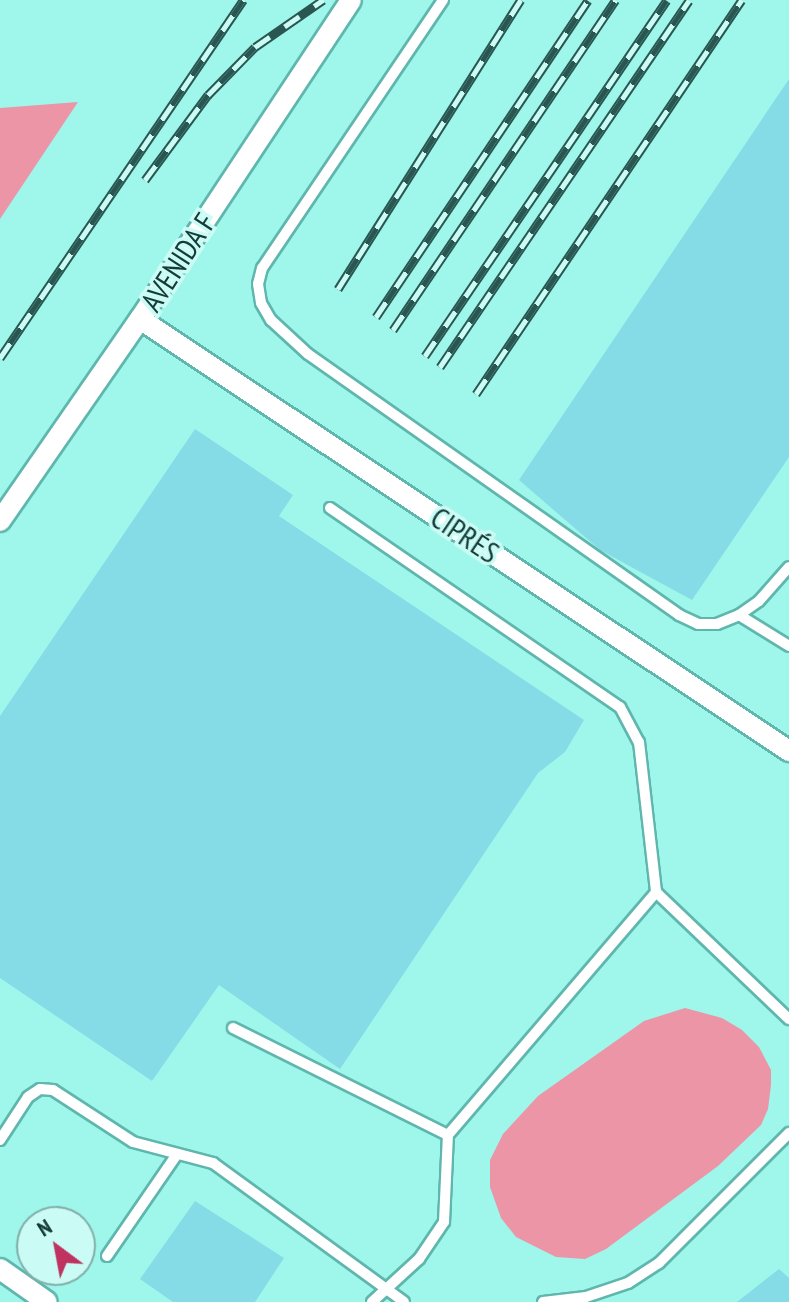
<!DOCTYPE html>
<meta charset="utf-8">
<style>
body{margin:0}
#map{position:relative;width:789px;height:1302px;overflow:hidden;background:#9ff6eb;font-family:"PT Sans Narrow",sans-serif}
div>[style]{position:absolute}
.green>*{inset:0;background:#ec95a7}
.building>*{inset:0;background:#85dce7}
.roads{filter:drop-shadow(2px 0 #5fb6ad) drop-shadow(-2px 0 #5fb6ad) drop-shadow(0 2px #5fb6ad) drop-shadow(0 -2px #5fb6ad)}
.lane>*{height:10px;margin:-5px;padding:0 5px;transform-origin:5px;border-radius:5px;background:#fff}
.street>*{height:20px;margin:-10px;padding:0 10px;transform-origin:10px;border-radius:10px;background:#fff}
.rail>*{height:9px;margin-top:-4.5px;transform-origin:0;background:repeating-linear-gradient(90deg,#cafcf5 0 18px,#2a5652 0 36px);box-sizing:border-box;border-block:2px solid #2a5652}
span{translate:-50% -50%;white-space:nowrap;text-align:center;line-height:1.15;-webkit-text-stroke:7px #cafcf5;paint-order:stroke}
.street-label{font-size:30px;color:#153a37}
.north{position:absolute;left:16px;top:1206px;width:80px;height:80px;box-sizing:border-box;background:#cafcf5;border:2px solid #82aea9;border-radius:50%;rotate:328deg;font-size:22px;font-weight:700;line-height:32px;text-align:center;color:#153a37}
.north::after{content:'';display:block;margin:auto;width:28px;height:36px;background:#c0325f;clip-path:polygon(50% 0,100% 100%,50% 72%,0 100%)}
</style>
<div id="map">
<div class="green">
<i style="clip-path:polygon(78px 102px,0 219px,0 108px)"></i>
<i style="clip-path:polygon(685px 1008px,722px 1018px,742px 1030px,759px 1047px,771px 1070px,771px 1085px,768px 1109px,761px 1125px,718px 1166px,606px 1249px,585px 1259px,556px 1257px,516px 1237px,501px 1218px,490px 1187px,490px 1160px,503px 1134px,538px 1096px,644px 1021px)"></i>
</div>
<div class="building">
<i style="clip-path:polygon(789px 79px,789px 457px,692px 600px,600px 550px,519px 480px)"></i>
<i style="clip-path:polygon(195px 429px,293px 495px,279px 516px,584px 720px,565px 752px,538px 773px,340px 1069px,219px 985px,152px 1081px,0 978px,0 716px)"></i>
<i style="clip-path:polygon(195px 1201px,284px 1258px,255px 1302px,173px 1302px,140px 1279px)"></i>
<i style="clip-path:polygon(779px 1269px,789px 1278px,789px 1302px,737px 1302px)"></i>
</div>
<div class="roads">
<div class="lane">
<i style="left:443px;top:0;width:323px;rotate:124deg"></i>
<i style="left:262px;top:268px;width:16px;rotate:104deg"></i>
<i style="left:258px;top:284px;width:19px;rotate:81deg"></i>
<i style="left:261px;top:303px;width:20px;rotate:60deg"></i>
<i style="left:271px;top:320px;width:50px;rotate:42.6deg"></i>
<i style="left:308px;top:354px;width:454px;rotate:35.1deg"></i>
<i style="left:679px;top:615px;width:21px;rotate:25deg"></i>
<i style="left:698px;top:624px;width:19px"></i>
<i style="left:717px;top:624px;width:24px;rotate:-22deg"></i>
<i style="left:739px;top:615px;width:24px;rotate:-35deg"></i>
<i style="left:759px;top:601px;width:45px;rotate:-48.6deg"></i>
<i style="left:330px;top:508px;width:352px;rotate:34.5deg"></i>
<i style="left:620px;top:707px;width:40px;rotate:62deg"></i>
<i style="left:639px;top:742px;width:151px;rotate:83.5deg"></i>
<i style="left:739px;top:615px;width:59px;rotate:31.8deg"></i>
<i style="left:233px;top:1028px;width:240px;rotate:26.5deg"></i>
<i style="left:448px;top:1135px;width:320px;rotate:-49.4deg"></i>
<i style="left:656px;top:892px;width:184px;rotate:43.7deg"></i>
<i style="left:0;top:1140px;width:51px;rotate:-56.9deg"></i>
<i style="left:28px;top:1097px;width:14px;rotate:-34deg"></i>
<i style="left:40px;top:1089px;width:13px;rotate:4deg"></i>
<i style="left:53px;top:1090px;width:95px;rotate:33deg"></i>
<i style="left:133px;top:1142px;width:83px;rotate:14.7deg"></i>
<i style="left:213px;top:1163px;width:236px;rotate:36deg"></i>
<i style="left:107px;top:1256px;width:124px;rotate:-55.5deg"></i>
<i style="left:372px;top:1302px;width:64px;rotate:-42.5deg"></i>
<i style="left:419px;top:1259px;width:45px;rotate:-56deg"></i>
<i style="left:444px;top:1222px;width:87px;rotate:-87.4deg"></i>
<i style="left:543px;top:1302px;width:43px;rotate:-6.6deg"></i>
<i style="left:586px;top:1297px;width:44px;rotate:-18.4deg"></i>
<i style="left:628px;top:1283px;width:37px;rotate:-33deg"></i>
<i style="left:659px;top:1263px;width:184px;rotate:-45deg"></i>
</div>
<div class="street">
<i style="left:140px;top:319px;width:780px;rotate:33.65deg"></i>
<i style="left:0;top:521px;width:246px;rotate:-55.3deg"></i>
<i style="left:140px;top:319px;width:382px;rotate:-56.5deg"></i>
<i style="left:0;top:1269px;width:57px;rotate:35.1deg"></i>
</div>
</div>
<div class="rail">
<i style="left:145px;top:180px;width:106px;rotate:-53.5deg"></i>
<i style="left:208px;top:95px;width:67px;rotate:-45.6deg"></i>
<i style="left:255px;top:47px;width:83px;rotate:-34.7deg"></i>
<i style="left:338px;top:289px;width:342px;rotate:-57.7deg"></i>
<i style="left:376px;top:317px;width:381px;rotate:-56.2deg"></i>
<i style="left:393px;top:330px;width:398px;rotate:-56deg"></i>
<i style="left:425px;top:356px;width:430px;rotate:-55.8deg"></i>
<i style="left:0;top:358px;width:433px;rotate:-55.8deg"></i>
<i style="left:440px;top:367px;width:443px;rotate:-55.8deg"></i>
<i style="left:476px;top:394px;width:475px;rotate:-56deg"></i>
</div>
<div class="street-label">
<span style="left:178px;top:262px;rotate:-57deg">AVENIDA F</span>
<span style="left:465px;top:535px;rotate:34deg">CIPRÉS</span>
</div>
<div class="north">N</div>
</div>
